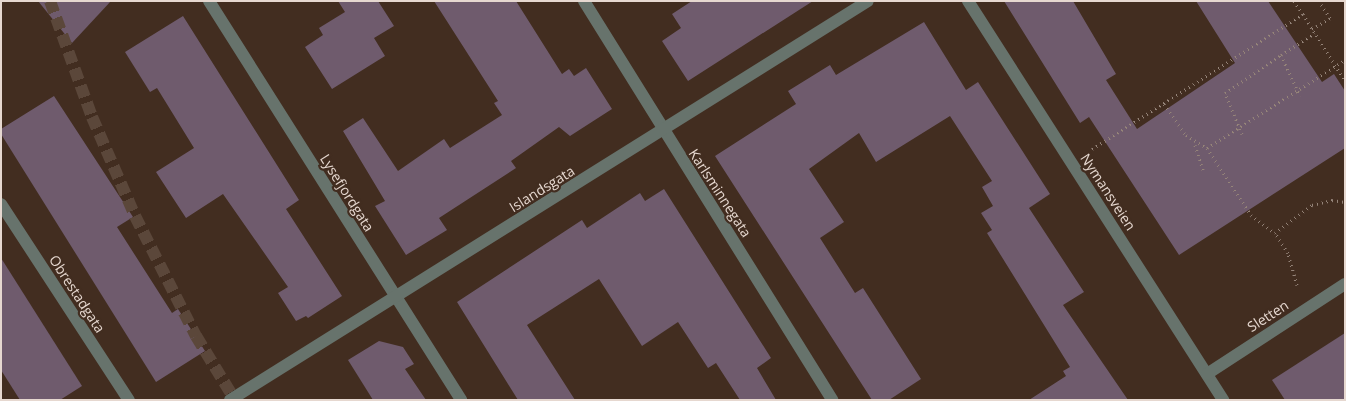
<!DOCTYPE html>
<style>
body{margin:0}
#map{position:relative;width:1346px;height:401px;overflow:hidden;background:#422d20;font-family:"Open Sans",sans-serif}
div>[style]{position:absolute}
.building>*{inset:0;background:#6f5b6d}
.major-tunnel>*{height:12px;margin-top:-6px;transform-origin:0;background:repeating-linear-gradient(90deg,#5b473a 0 12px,transparent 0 18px)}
.path>*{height:3px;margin-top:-1.5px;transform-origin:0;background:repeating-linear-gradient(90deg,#958479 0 1px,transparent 0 5px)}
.minor>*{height:12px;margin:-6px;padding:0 6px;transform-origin:6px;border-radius:6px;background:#67736c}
span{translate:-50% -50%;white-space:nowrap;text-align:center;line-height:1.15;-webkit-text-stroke:4.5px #422d20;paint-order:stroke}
.street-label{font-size:14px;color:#e6d8d0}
.frame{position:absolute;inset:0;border:2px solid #e6d8d0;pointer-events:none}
</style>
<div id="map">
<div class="building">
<i style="clip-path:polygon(38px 1px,111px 1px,72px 43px)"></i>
<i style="clip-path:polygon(338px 1px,378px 1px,394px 26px,374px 38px,385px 56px,332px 89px,305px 47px,323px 35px,319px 28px,345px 12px)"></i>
<i style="clip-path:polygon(434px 1px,516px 1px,562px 74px,569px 69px,574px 76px,586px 68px,612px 109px,570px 136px,559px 127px,511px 161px,516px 168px,439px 218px,447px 230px,406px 255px,375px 206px,385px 201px,343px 131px,363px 118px,398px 171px,444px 139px,450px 148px,502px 115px,494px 103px,498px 101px)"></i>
<i style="clip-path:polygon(692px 1px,813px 1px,688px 81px,662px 41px,681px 28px,672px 14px)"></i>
<i style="clip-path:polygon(1004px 1px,1073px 1px,1116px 74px,1106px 80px,1137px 129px,1235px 63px,1196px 1px,1268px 1px,1322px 82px,1334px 74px,1345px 91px,1345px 148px,1179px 255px,1089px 117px,1080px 123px)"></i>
<i style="clip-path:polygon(183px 16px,299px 200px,286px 209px,342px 296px,308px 318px,306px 316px,296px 321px,278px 293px,288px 287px,223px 194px,186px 218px,156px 172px,194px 148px,157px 88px,150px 92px,125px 52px)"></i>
<i style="clip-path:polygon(924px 22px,966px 90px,978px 82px,1050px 194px,1029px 208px,1084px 292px,1063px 305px,1128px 400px,1029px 400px,1066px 376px,1063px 371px,1070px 367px,987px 233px,992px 230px,981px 213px,993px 206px,982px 187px,992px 181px,950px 116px,876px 162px,859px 133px,809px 169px,844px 222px,820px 238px,855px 293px,863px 288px,921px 379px,889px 400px,872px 400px,715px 156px,796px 104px,788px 91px,830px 65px,836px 75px)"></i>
<i style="clip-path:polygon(54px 96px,133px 217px,117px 227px,172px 313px,178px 309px,205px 351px,156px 382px,1px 134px,1px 129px)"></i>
<i style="clip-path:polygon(664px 189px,771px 358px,757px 368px,776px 400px,740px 400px,716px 363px,708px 368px,678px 322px,642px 346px,599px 279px,527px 325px,575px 400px,518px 400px,457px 302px,582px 220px,587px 228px,640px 193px,645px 201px)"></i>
<i style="clip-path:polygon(1px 258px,82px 386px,60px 400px,20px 400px,1px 370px)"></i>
<i style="clip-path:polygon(1345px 333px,1345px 400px,1285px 400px,1272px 380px)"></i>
<i style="clip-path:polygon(379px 341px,403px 347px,414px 364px,405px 369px,426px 400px,373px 400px,348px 360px)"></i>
</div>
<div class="major-tunnel">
<i style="left:50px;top:1px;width:123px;rotate:70.1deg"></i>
<i style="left:92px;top:117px;width:108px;rotate:66.5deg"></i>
<i style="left:135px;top:216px;width:135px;rotate:63.1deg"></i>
<i style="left:196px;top:336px;width:75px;rotate:58.6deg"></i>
</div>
<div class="path">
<i style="left:1303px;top:14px;width:79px;rotate:57.9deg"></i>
<i style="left:1312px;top:29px;width:21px;rotate:-31deg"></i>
<i style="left:1330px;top:18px;width:20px;rotate:-123deg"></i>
<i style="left:1281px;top:55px;width:40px;rotate:-32.9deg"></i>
<i style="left:1164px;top:104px;width:38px;rotate:55deg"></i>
<i style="left:1186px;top:135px;width:25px;rotate:32deg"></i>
<i style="left:1207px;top:148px;width:80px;rotate:56.7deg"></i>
<i style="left:1251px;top:215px;width:30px;rotate:37deg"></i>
<i style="left:1242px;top:134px;width:44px;rotate:-112.5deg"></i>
<i style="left:1225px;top:93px;width:68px;rotate:-34.2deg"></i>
<i style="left:1281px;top:55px;width:45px;rotate:65.1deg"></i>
<i style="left:1195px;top:145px;width:28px;rotate:72deg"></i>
<i style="left:1207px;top:148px;width:164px;rotate:-32.5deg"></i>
<i style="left:1092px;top:149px;width:250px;rotate:-32.6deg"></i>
<i style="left:1303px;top:14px;width:16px;rotate:-125deg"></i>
<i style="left:1297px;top:285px;width:33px;rotate:-106deg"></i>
<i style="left:1288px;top:253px;width:24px;rotate:-123deg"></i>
<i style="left:1275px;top:233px;width:46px;rotate:-37.1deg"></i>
<i style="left:1312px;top:205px;width:21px;rotate:-14deg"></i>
<i style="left:1332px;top:200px;width:13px;rotate:9deg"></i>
</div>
<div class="minor">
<i style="left:209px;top:1px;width:472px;rotate:57.7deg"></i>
<i style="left:584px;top:1px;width:470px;rotate:58.1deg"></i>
<i style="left:968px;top:1px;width:474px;rotate:57.4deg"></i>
<i style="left:1px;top:204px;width:234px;rotate:56.9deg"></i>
<i style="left:1207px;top:374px;width:165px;rotate:-33.1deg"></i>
<i style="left:230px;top:400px;width:752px;rotate:-32.02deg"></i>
</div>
<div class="street-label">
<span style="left:542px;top:189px;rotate:-32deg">Islandsgata</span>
<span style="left:1108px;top:192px;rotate:57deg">Nymansveien</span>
<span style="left:347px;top:193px;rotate:58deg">Lysefjordgata</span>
<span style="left:720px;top:193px;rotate:57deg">Karlsminnegata</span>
<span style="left:77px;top:294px;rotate:57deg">Obrestadgata</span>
<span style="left:1268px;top:316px;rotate:-33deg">Sletten</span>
</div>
<div class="frame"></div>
</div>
